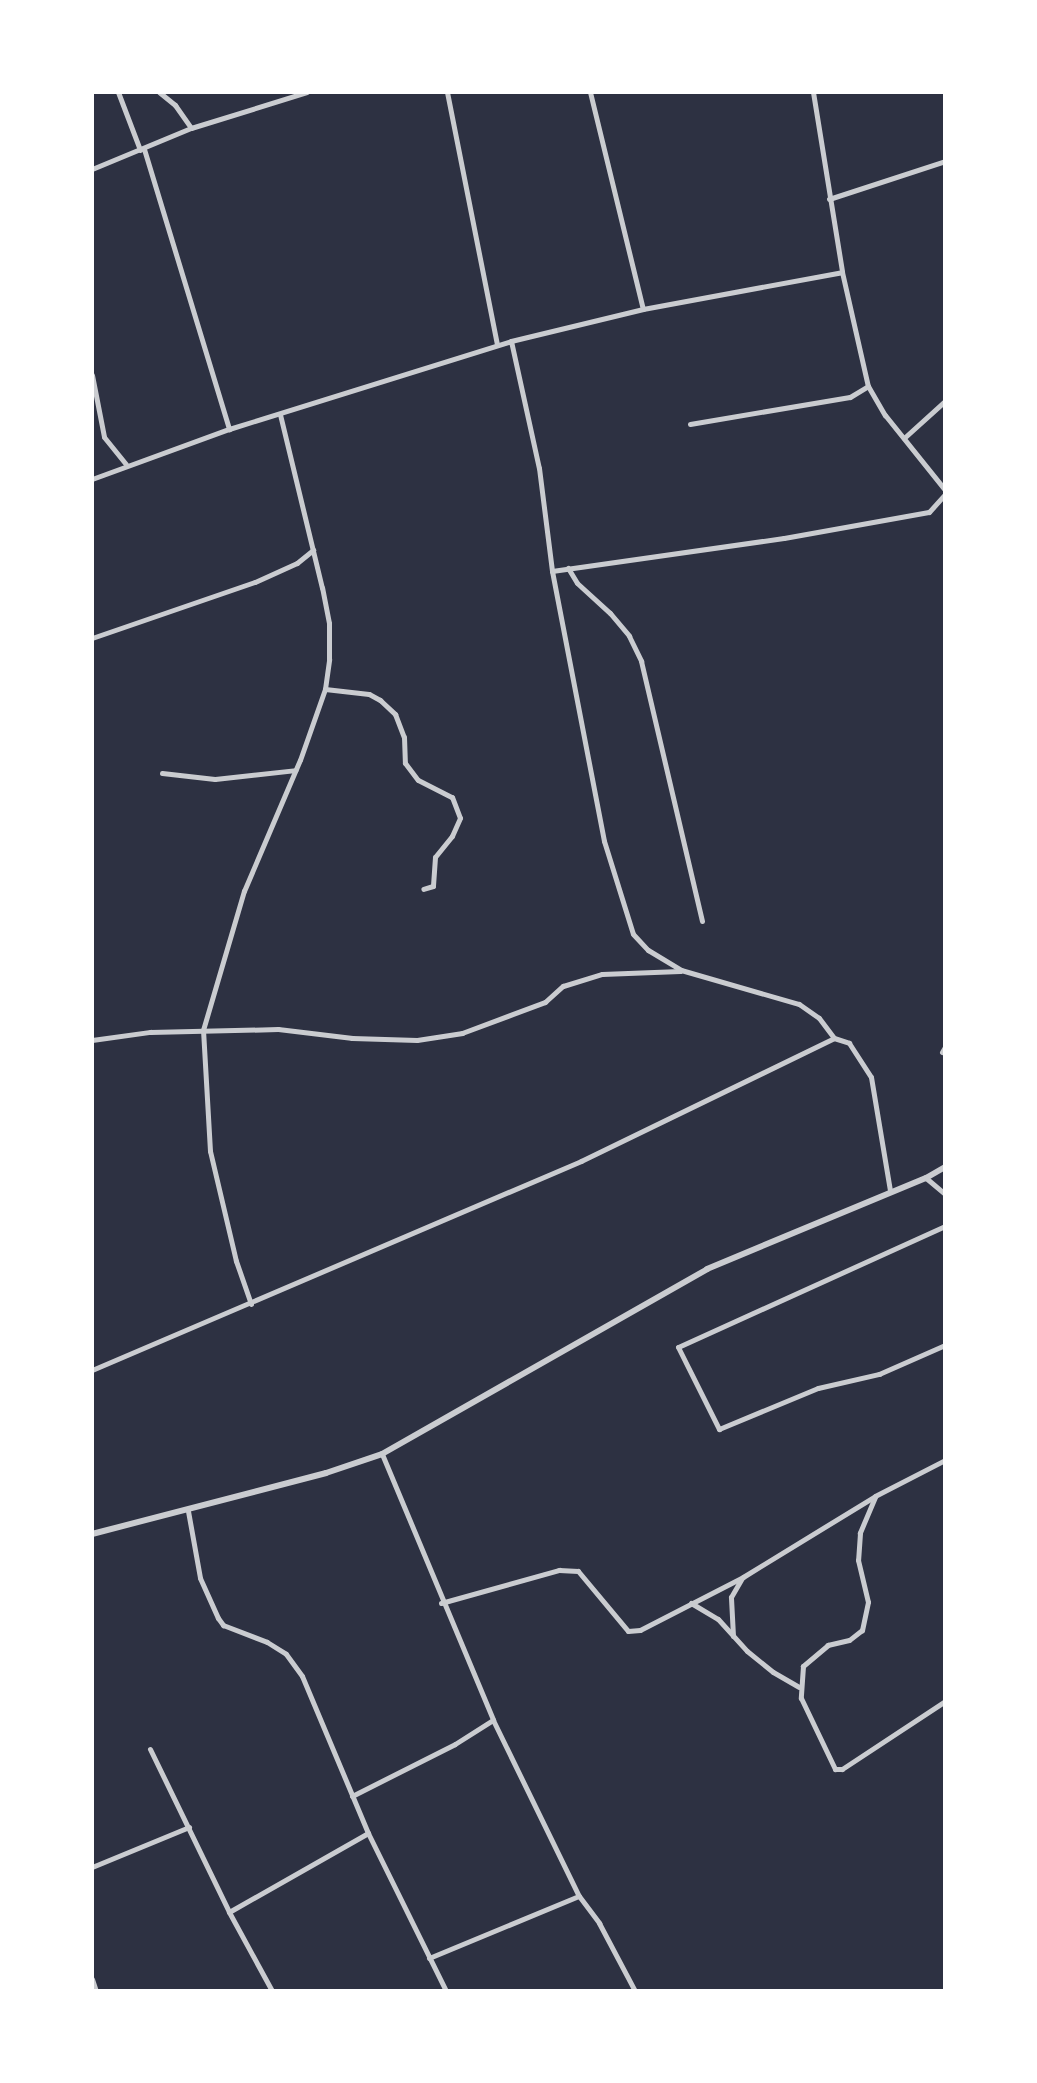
<!DOCTYPE html>
<style>
body{margin:0}
#map{position:relative;width:1037px;height:2083px;overflow:hidden;background:#2d3142;font-family:"Space Grotesk",sans-serif}
div>[style]{position:absolute}
.minor>*{height:5px;margin:-2.5px;padding:0 2.5px;transform-origin:2.5px;border-radius:2.5px;background:#caccd0}
.tertiary>*{height:6px;margin:-3px;padding:0 3px;transform-origin:3px;border-radius:3px;background:#caccd0}
span{translate:-50% -50%;white-space:nowrap;text-align:center;line-height:1.15;-webkit-text-stroke:6px #fff;paint-order:stroke}
.frame{position:absolute;inset:0;border:94px solid #fff;pointer-events:none}
</style>
<div id="map">
<div class="minor">
<i style="left:118px;top:92px;width:62px;rotate:69.2deg"></i>
<i style="left:159px;top:92px;width:21px;rotate:39deg"></i>
<i style="left:175px;top:105px;width:28px;rotate:55deg"></i>
<i style="left:447px;top:92px;width:258px;rotate:78.8deg"></i>
<i style="left:590px;top:92px;width:223px;rotate:76.3deg"></i>
<i style="left:813px;top:92px;width:182px;rotate:80.8deg"></i>
<i style="left:842px;top:272px;width:117px;rotate:77.2deg"></i>
<i style="left:868px;top:386px;width:34px;rotate:60deg"></i>
<i style="left:885px;top:415px;width:96px;rotate:51.3deg"></i>
<i style="left:144px;top:149px;width:293px;rotate:73.1deg"></i>
<i style="left:92px;top:169px;width:107px;rotate:-22.5deg"></i>
<i style="left:191px;top:128px;width:121px;rotate:-17.2deg"></i>
<i style="left:829px;top:199px;width:122px;rotate:-18.1deg"></i>
<i style="left:511px;top:341px;width:130px;rotate:77.6deg"></i>
<i style="left:539px;top:468px;width:104px;rotate:82.8deg"></i>
<i style="left:552px;top:571px;width:275px;rotate:79.1deg"></i>
<i style="left:604px;top:841px;width:97px;rotate:72.7deg"></i>
<i style="left:633px;top:934px;width:22px;rotate:47deg"></i>
<i style="left:648px;top:950px;width:39px;rotate:31deg"></i>
<i style="left:681px;top:970px;width:123px;rotate:16.1deg"></i>
<i style="left:799px;top:1004px;width:24px;rotate:35deg"></i>
<i style="left:819px;top:1018px;width:25px;rotate:53deg"></i>
<i style="left:834px;top:1038px;width:16px;rotate:18deg"></i>
<i style="left:849px;top:1043px;width:40px;rotate:57.1deg"></i>
<i style="left:871px;top:1077px;width:116px;rotate:80.5deg"></i>
<i style="left:92px;top:375px;width:63px;rotate:79deg"></i>
<i style="left:104px;top:437px;width:35px;rotate:51deg"></i>
<i style="left:690px;top:424px;width:162px;rotate:-9.6deg"></i>
<i style="left:850px;top:397px;width:21px;rotate:-31deg"></i>
<i style="left:904px;top:438px;width:55px;rotate:-42.1deg"></i>
<i style="left:92px;top:479px;width:146px;rotate:-20.1deg"></i>
<i style="left:229px;top:429px;width:295px;rotate:-17.3deg"></i>
<i style="left:511px;top:341px;width:136px;rotate:-13.6deg"></i>
<i style="left:643px;top:309px;width:202px;rotate:-10.5deg"></i>
<i style="left:568px;top:568px;width:17px;rotate:59deg"></i>
<i style="left:577px;top:583px;width:45px;rotate:42.3deg"></i>
<i style="left:610px;top:613px;width:30px;rotate:50deg"></i>
<i style="left:629px;top:636px;width:28px;rotate:64deg"></i>
<i style="left:641px;top:661px;width:267px;rotate:76.8deg"></i>
<i style="left:552px;top:571px;width:234px;rotate:-8.1deg"></i>
<i style="left:784px;top:538px;width:147px;rotate:-10.2deg"></i>
<i style="left:929px;top:512px;width:24px;rotate:-48deg"></i>
<i style="left:92px;top:638px;width:172px;rotate:-19deg"></i>
<i style="left:255px;top:582px;width:46px;rotate:-24.3deg"></i>
<i style="left:297px;top:563px;width:21px;rotate:-39deg"></i>
<i style="left:325px;top:689px;width:44px;rotate:6.5deg"></i>
<i style="left:369px;top:694px;width:13px;rotate:29deg"></i>
<i style="left:380px;top:700px;width:21px;rotate:43deg"></i>
<i style="left:395px;top:714px;width:25px;rotate:69deg"></i>
<i style="left:404px;top:737px;width:26px;rotate:88deg"></i>
<i style="left:405px;top:763px;width:21px;rotate:53deg"></i>
<i style="left:418px;top:780px;width:38px;rotate:27deg"></i>
<i style="left:452px;top:797px;width:22px;rotate:69deg"></i>
<i style="left:460px;top:818px;width:20px;rotate:114deg"></i>
<i style="left:452px;top:836px;width:27px;rotate:129deg"></i>
<i style="left:435px;top:857px;width:29px;rotate:94deg"></i>
<i style="left:433px;top:886px;width:10px;rotate:163deg"></i>
<i style="left:162px;top:773px;width:53px;rotate:6.5deg"></i>
<i style="left:215px;top:779px;width:81px;rotate:-6.3deg"></i>
<i style="left:92px;top:1040px;width:59px;rotate:-7.9deg"></i>
<i style="left:150px;top:1032px;width:128px;rotate:-1.3deg"></i>
<i style="left:278px;top:1029px;width:75px;rotate:6.9deg"></i>
<i style="left:352px;top:1038px;width:65px;rotate:1.8deg"></i>
<i style="left:417px;top:1040px;width:46px;rotate:-8.8deg"></i>
<i style="left:462px;top:1033px;width:89px;rotate:-20.5deg"></i>
<i style="left:545px;top:1002px;width:24px;rotate:-42deg"></i>
<i style="left:563px;top:986px;width:41px;rotate:-17.1deg"></i>
<i style="left:602px;top:974px;width:78px;rotate:-2.2deg"></i>
<i style="left:942px;top:1052px;width:6px;rotate:-59deg"></i>
<i style="left:926px;top:1178px;width:25px;rotate:40deg"></i>
<i style="left:945px;top:1226px;width:293px;rotate:155.6deg"></i>
<i style="left:678px;top:1347px;width:92px;rotate:63.4deg"></i>
<i style="left:719px;top:1429px;width:107px;rotate:-22.5deg"></i>
<i style="left:818px;top:1388px;width:63px;rotate:-12.9deg"></i>
<i style="left:879px;top:1374px;width:72px;rotate:-23.7deg"></i>
<i style="left:251px;top:1304px;width:46px;rotate:-109.2deg"></i>
<i style="left:236px;top:1261px;width:113px;rotate:-103.3deg"></i>
<i style="left:210px;top:1151px;width:121px;rotate:-93.3deg"></i>
<i style="left:203px;top:1030px;width:145px;rotate:-73.6deg"></i>
<i style="left:244px;top:891px;width:142px;rotate:-66.9deg"></i>
<i style="left:300px;top:760px;width:75px;rotate:-70.6deg"></i>
<i style="left:325px;top:689px;width:30px;rotate:-82deg"></i>
<i style="left:329px;top:659px;width:36px;rotate:-90deg"></i>
<i style="left:329px;top:623px;width:36px;rotate:-101deg"></i>
<i style="left:322px;top:588px;width:179px;rotate:-103.6deg"></i>
<i style="left:92px;top:1370px;width:532px;rotate:-23.14deg"></i>
<i style="left:581px;top:1161px;width:281px;rotate:-25.9deg"></i>
<i style="left:382px;top:1454px;width:288px;rotate:67.3deg"></i>
<i style="left:493px;top:1720px;width:196px;rotate:64deg"></i>
<i style="left:579px;top:1896px;width:34px;rotate:53deg"></i>
<i style="left:599px;top:1923px;width:77px;rotate:62.1deg"></i>
<i style="left:875px;top:1497px;width:39px;rotate:113deg"></i>
<i style="left:860px;top:1533px;width:27px;rotate:94deg"></i>
<i style="left:858px;top:1560px;width:43px;rotate:76.6deg"></i>
<i style="left:868px;top:1602px;width:29px;rotate:102deg"></i>
<i style="left:862px;top:1630px;width:16px;rotate:142deg"></i>
<i style="left:849px;top:1640px;width:22px;rotate:167deg"></i>
<i style="left:828px;top:1645px;width:33px;rotate:140deg"></i>
<i style="left:803px;top:1666px;width:32px;rotate:94deg"></i>
<i style="left:801px;top:1698px;width:79px;rotate:64.4deg"></i>
<i style="left:835px;top:1769px;width:7px"></i>
<i style="left:842px;top:1769px;width:123px;rotate:-33.4deg"></i>
<i style="left:188px;top:1511px;width:68px;rotate:79.8deg"></i>
<i style="left:200px;top:1578px;width:44px;rotate:65.8deg"></i>
<i style="left:218px;top:1618px;width:9px;rotate:54deg"></i>
<i style="left:223px;top:1625px;width:47px;rotate:21.1deg"></i>
<i style="left:267px;top:1642px;width:22px;rotate:32deg"></i>
<i style="left:286px;top:1654px;width:27px;rotate:54deg"></i>
<i style="left:302px;top:1676px;width:170px;rotate:67.2deg"></i>
<i style="left:368px;top:1833px;width:176px;rotate:63.7deg"></i>
<i style="left:441px;top:1603px;width:123px;rotate:-15.6deg"></i>
<i style="left:559px;top:1570px;width:19px;rotate:3deg"></i>
<i style="left:578px;top:1571px;width:78px;rotate:50.2deg"></i>
<i style="left:628px;top:1631px;width:12px;rotate:-5deg"></i>
<i style="left:640px;top:1630px;width:116px;rotate:-27.2deg"></i>
<i style="left:743px;top:1577px;width:155px;rotate:-31.5deg"></i>
<i style="left:875px;top:1496px;width:79px;rotate:-27.2deg"></i>
<i style="left:691px;top:1603px;width:31px;rotate:31deg"></i>
<i style="left:718px;top:1619px;width:43px;rotate:47.8deg"></i>
<i style="left:747px;top:1651px;width:33px;rotate:39deg"></i>
<i style="left:773px;top:1672px;width:30px;rotate:30deg"></i>
<i style="left:733px;top:1636px;width:39px;rotate:-93deg"></i>
<i style="left:731px;top:1597px;width:22px;rotate:-60deg"></i>
<i style="left:150px;top:1749px;width:181px;rotate:64.1deg"></i>
<i style="left:229px;top:1912px;width:90px;rotate:61.4deg"></i>
<i style="left:352px;top:1796px;width:115px;rotate:-26.8deg"></i>
<i style="left:455px;top:1744px;width:45px;rotate:-32.3deg"></i>
<i style="left:92px;top:1867px;width:105px;rotate:-22.4deg"></i>
<i style="left:229px;top:1912px;width:160px;rotate:-29.6deg"></i>
<i style="left:429px;top:1958px;width:162px;rotate:-22.5deg"></i>
<i style="left:92px;top:1979px;width:13px;rotate:72deg"></i>
</div>
<div class="tertiary">
<i style="left:92px;top:1534px;width:242px;rotate:-14.6deg"></i>
<i style="left:326px;top:1473px;width:59px;rotate:-18.7deg"></i>
<i style="left:382px;top:1454px;width:374px;rotate:-29.6deg"></i>
<i style="left:707px;top:1269px;width:237px;rotate:-22.6deg"></i>
<i style="left:926px;top:1178px;width:22px;rotate:-30deg"></i>
</div>
<div class="frame"></div>
</div>
